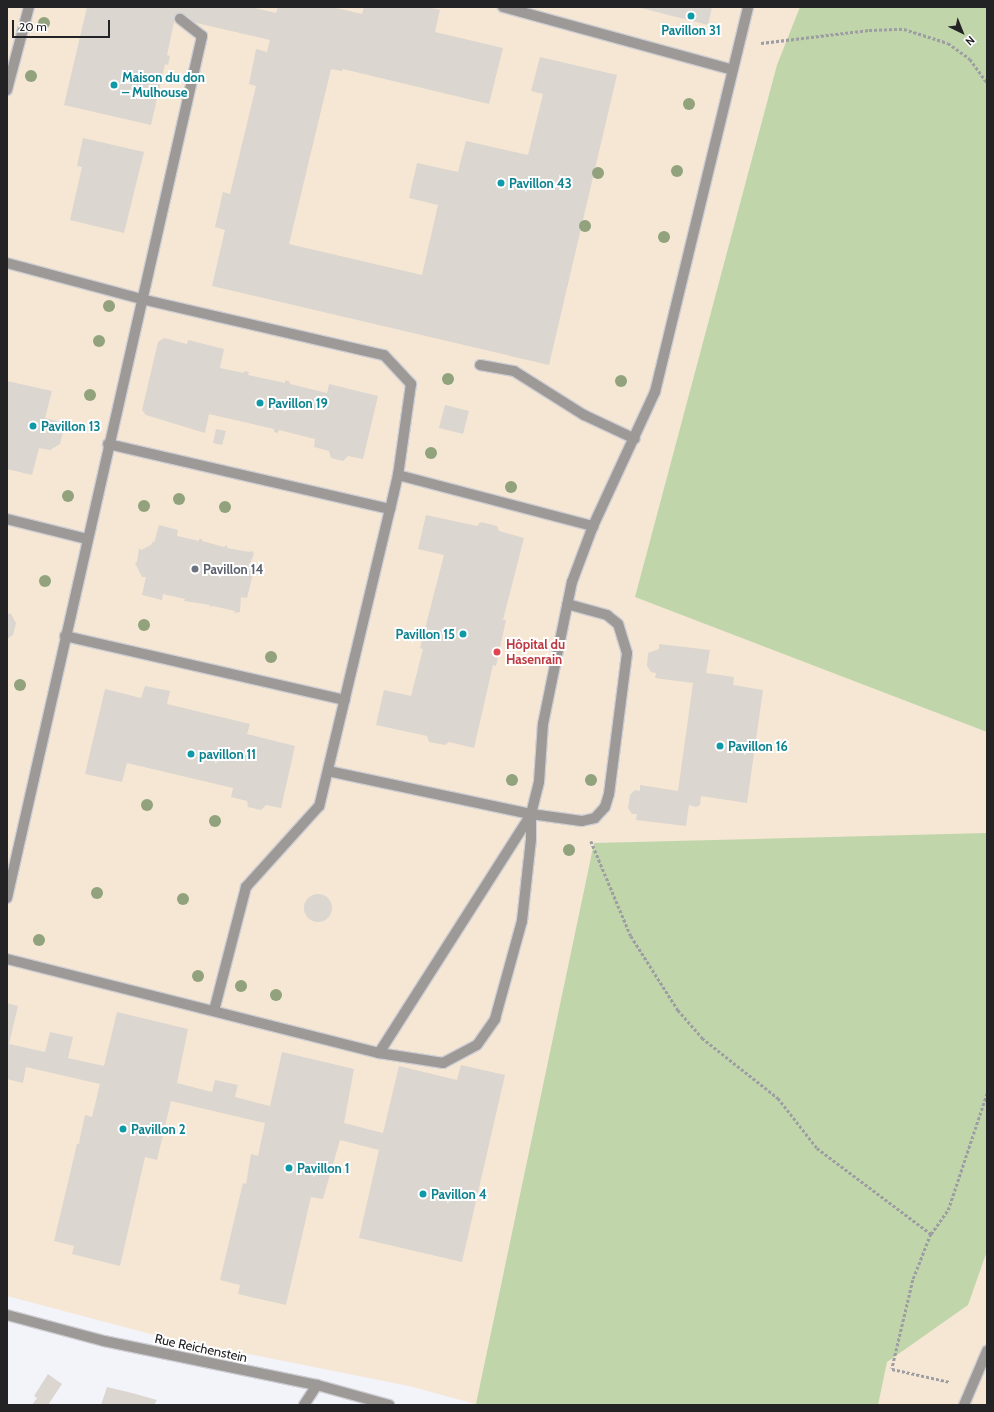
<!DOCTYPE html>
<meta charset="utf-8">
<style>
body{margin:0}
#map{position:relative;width:994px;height:1412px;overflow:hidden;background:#f3f3fa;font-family:Cabin,sans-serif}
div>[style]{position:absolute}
.medical>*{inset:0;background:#f5e7d4}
.green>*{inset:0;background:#c0d6aa}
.building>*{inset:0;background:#dcd6d0}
.round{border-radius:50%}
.path>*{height:2.5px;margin-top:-1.25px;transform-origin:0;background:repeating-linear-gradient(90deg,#9d9da3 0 3px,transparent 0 5px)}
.roads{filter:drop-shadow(1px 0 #ceced4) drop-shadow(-1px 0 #ceced4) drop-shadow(0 1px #ceced4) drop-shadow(0 -1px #ceced4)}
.lane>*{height:10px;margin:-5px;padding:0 5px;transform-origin:5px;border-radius:5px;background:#9c9997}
.street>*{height:10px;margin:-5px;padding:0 5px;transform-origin:5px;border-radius:5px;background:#9c9997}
.trees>*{width:12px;height:12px;margin:-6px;border-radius:50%;background:#91a27d}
.dots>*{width:11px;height:11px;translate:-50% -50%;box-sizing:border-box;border:2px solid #fff;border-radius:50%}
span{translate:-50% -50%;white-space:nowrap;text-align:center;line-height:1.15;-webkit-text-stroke:4px #fff;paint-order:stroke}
.culture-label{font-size:13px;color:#0d838f;font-weight:700}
.left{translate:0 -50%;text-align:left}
.right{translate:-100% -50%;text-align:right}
.worship-label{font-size:13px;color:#5b616d;font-weight:700}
.health-label{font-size:13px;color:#be3a42;font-weight:700}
.street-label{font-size:13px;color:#232326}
.frame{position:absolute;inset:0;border:8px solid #232326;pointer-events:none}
.north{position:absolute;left:942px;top:12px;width:40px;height:40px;-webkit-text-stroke:3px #fff;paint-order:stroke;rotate:137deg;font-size:11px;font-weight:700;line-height:16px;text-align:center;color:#232326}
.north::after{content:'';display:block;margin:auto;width:14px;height:18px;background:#232326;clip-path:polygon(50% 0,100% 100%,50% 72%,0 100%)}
.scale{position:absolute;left:12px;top:20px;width:98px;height:18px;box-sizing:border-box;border:2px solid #232326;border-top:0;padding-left:5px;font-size:12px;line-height:14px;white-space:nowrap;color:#232326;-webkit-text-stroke:3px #fff;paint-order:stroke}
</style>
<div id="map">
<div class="medical">
<i style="clip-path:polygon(7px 7px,987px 7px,987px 1405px,479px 1405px,409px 1386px,158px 1336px,7px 1296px)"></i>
</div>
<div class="green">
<i style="clip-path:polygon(800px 7px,987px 7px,987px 732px,635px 597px,777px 65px)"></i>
<i style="clip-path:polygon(987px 833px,987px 1251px,968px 1305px,887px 1362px,878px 1405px,476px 1404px,594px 843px)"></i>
</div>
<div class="building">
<i style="clip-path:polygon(87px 7px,251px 7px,276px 13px,278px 7px,332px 7px,362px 14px,364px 7px,427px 7px,440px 10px,435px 32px,503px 48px,489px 104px,343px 69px,342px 71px,331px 69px,289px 244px,422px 275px,438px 205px,409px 198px,417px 163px,458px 172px,466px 141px,528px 155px,543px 94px,531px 91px,540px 57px,617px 75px,549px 365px,212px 286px,225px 230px,215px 227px,223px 192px,230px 194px,256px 86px,249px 84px,256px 49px,267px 52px,270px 40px,175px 18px,167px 55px,170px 56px,168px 65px,165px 64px,151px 125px,64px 105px)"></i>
<i style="clip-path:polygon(637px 7px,712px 7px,708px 25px)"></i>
<i style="clip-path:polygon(83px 138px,144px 152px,124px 233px,70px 220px,82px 167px,77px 166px)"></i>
<i style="clip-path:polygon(164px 338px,187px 344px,188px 340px,224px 349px,220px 368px,244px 373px,244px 371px,249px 372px,248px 375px,285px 383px,285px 380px,290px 382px,290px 384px,327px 393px,329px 384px,378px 396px,363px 459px,348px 456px,343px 461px,331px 458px,329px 451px,314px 447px,315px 439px,279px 430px,278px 433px,274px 432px,274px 429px,209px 414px,205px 433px,146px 415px,142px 410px,158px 342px)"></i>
<i style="clip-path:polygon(7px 381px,52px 391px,45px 418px,57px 421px,63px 432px,60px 444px,50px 450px,39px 448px,32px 475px,7px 469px)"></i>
<i style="clip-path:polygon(445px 405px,469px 411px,463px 434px,439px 428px)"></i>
<i style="clip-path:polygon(216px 429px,226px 431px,222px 445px,213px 443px)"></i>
<i style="clip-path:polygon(426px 515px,477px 526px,481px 522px,497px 526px,499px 531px,524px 538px,503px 620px,506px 620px,496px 666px,493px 665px,474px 748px,449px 742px,445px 745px,429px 742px,427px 736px,376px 725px,384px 690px,411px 696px,423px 649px,420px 648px,444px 555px,418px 549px)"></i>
<i style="clip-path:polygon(159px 525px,178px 530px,177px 536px,199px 541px,199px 539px,202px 539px,202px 541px,224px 547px,227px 545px,227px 548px,249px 552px,252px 551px,254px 554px,248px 568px,254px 570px,247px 598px,241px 597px,240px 612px,234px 613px,235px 611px,213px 606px,209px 607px,210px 605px,184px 601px,185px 599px,163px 594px,162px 600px,142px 595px,146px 577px,142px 577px,135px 563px,137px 562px,139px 548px,141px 550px,151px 545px,153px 541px,154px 543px)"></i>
<i style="clip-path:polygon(7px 613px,11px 614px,16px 623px,13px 635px,7px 639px)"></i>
<i style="clip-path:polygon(659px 644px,710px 650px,706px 673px,734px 677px,733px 685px,763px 690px,747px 803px,701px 796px,700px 805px,696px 807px,689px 805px,686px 826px,636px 820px,637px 814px,632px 814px,628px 808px,630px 795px,635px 790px,640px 791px,640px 785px,678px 791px,693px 683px,655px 678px,656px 673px,651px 672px,647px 666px,648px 653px,659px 649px)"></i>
<i style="clip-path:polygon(145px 686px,170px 691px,167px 704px,250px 724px,247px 734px,295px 746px,281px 808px,266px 805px,261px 810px,248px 807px,247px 801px,231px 797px,233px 788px,127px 763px,122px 782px,85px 774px,105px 689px,141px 698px)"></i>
<i class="round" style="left:304px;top:894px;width:28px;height:28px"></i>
<i style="clip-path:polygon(7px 1003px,18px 1006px,9px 1044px,45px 1052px,50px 1032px,73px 1037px,68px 1058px,104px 1066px,117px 1012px,188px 1029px,177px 1083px,212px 1092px,215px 1080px,238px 1085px,235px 1097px,270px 1106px,282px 1052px,354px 1069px,344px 1123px,383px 1133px,399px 1066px,457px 1080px,461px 1065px,505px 1075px,462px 1262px,359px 1238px,379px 1150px,340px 1140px,323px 1199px,311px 1197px,286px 1305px,238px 1294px,240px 1285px,220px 1280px,243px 1183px,246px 1184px,251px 1154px,258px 1156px,265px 1123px,171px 1101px,157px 1160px,145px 1157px,120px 1266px,72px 1254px,74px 1246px,54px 1241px,77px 1144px,81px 1143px,79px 1142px,85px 1115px,92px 1117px,100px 1084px,26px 1067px,23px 1083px,7px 1079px)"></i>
<i style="clip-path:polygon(48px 1374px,62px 1384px,48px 1405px,32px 1405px,37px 1398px,34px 1396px)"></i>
<i style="clip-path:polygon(107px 1387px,132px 1393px,157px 1400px,154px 1405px,101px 1405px)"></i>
</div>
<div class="path">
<i style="left:761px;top:43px;width:109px;rotate:-6.9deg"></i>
<i style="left:869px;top:30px;width:35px;rotate:-2deg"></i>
<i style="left:904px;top:29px;width:46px;rotate:17.7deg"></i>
<i style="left:948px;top:43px;width:27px;rotate:36deg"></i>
<i style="left:970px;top:59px;width:29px;rotate:54deg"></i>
<i style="left:591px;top:841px;width:103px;rotate:67.2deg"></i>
<i style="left:631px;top:936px;width:88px;rotate:57.6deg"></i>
<i style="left:678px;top:1010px;width:37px;rotate:49deg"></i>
<i style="left:702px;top:1038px;width:97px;rotate:38.3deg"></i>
<i style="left:778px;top:1098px;width:63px;rotate:52deg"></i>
<i style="left:817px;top:1148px;width:143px;rotate:37deg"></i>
<i style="left:931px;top:1234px;width:49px;rotate:111.4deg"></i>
<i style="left:913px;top:1280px;width:91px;rotate:103.3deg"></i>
<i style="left:892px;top:1369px;width:59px;rotate:12.6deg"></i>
<i style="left:931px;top:1234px;width:29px;rotate:-55deg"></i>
<i style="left:948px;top:1210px;width:123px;rotate:-71.6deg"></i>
</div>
<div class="roads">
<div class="lane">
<i style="left:503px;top:7px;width:238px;rotate:15.3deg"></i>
<i style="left:7px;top:90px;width:86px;rotate:-75.2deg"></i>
<i style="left:7px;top:263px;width:139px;rotate:15deg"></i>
<i style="left:141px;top:299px;width:249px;rotate:13deg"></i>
<i style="left:384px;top:355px;width:40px;rotate:47deg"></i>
<i style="left:411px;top:384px;width:92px;rotate:98.1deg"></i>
<i style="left:398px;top:475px;width:35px;rotate:103deg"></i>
<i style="left:480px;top:365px;width:35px;rotate:10deg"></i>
<i style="left:514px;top:371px;width:83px;rotate:32.2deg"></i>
<i style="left:584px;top:415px;width:56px;rotate:25.2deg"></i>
<i style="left:108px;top:444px;width:289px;rotate:13deg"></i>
<i style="left:390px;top:509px;width:305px;rotate:103.4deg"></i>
<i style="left:319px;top:806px;width:109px;rotate:132deg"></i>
<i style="left:246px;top:887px;width:128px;rotate:104.5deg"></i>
<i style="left:398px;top:475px;width:202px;rotate:14.7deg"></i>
<i style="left:7px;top:519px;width:82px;rotate:14deg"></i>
<i style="left:65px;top:636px;width:287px;rotate:12.9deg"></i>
<i style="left:328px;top:771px;width:208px;rotate:12deg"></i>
<i style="left:531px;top:814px;width:51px;rotate:7.8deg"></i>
<i style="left:582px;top:821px;width:13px;rotate:-13deg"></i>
<i style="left:595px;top:818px;width:15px;rotate:-48deg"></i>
<i style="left:605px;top:807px;width:14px;rotate:-73deg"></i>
<i style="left:609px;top:794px;width:142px;rotate:-82.7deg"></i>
<i style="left:627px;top:653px;width:30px;rotate:-107deg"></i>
<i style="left:618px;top:624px;width:14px;rotate:-141deg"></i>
<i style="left:607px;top:615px;width:41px;rotate:-164.6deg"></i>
<i style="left:7px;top:898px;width:884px;rotate:-77.25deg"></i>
<i style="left:202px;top:36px;width:28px;rotate:-142deg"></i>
<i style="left:7px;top:959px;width:384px;rotate:14.2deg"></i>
<i style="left:379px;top:1053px;width:65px;rotate:8.9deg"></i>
<i style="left:443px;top:1063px;width:38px;rotate:-28deg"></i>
<i style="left:477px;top:1045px;width:32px;rotate:-55deg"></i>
<i style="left:495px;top:1019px;width:102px;rotate:-74.6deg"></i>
<i style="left:522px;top:921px;width:82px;rotate:-83.7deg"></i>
<i style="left:531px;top:839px;width:25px;rotate:-90deg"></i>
<i style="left:531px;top:814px;width:33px;rotate:-76deg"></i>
<i style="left:539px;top:782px;width:58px;rotate:-86.1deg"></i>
<i style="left:543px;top:724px;width:145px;rotate:-78.5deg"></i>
<i style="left:572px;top:582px;width:60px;rotate:-69.4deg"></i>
<i style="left:593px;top:526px;width:148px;rotate:-65.2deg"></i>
<i style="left:655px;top:392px;width:396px;rotate:-76.4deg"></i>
<i style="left:379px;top:1053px;width:283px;rotate:-57.5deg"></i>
<i style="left:964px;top:1405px;width:59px;rotate:-66.9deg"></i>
</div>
<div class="street">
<i style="left:7px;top:1315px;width:100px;rotate:15deg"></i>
<i style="left:104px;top:1341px;width:217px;rotate:11.7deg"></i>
<i style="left:317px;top:1385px;width:75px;rotate:15.5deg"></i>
<i style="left:304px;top:1405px;width:24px;rotate:-57deg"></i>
</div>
</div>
<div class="trees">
<i style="left:44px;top:23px"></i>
<i style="left:31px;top:76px"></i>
<i style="left:689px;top:104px"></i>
<i style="left:677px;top:171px"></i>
<i style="left:598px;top:173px"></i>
<i style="left:585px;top:226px"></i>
<i style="left:664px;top:237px"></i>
<i style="left:109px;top:306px"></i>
<i style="left:99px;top:341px"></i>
<i style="left:448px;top:379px"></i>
<i style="left:621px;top:381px"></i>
<i style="left:90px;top:395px"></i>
<i style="left:431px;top:453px"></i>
<i style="left:511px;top:487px"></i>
<i style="left:68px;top:496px"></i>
<i style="left:179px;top:499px"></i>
<i style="left:144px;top:506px"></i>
<i style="left:225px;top:507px"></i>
<i style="left:45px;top:581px"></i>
<i style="left:144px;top:625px"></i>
<i style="left:271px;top:657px"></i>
<i style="left:20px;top:685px"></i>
<i style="left:512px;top:780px"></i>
<i style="left:591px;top:780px"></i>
<i style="left:147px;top:805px"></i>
<i style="left:215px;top:821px"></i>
<i style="left:569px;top:850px"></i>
<i style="left:97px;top:893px"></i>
<i style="left:183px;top:899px"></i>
<i style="left:39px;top:940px"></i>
<i style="left:198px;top:976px"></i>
<i style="left:241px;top:986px"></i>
<i style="left:276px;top:995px"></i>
</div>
<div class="dots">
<i style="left:691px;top:16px;background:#0f9aa8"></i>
<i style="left:114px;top:85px;background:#0f9aa8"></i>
<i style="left:501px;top:183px;background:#0f9aa8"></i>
<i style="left:260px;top:403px;background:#0f9aa8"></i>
<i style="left:33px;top:426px;background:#0f9aa8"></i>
<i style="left:195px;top:569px;background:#6b7280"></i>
<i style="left:463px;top:634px;background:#0f9aa8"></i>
<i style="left:497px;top:652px;background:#e0444e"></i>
<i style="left:720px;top:746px;background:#0f9aa8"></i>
<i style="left:191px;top:754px;background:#0f9aa8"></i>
<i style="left:123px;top:1129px;background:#0f9aa8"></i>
<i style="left:289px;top:1168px;background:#0f9aa8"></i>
<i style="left:423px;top:1194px;background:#0f9aa8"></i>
</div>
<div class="culture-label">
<span style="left:691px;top:30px">Pavillon 31</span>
<span class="left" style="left:122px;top:85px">Maison du don<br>– Mulhouse</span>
<span class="left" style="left:509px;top:183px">Pavillon 43</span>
<span class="left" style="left:268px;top:403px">Pavillon 19</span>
<span class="left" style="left:41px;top:426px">Pavillon 13</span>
<span class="right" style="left:455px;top:634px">Pavillon 15</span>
<span class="left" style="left:728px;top:746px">Pavillon 16</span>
<span class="left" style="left:199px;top:754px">pavillon 11</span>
<span class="left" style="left:131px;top:1129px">Pavillon 2</span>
<span class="left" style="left:297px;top:1168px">Pavillon 1</span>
<span class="left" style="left:431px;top:1194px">Pavillon 4</span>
</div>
<div class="worship-label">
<span class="left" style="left:203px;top:569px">Pavillon 14</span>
</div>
<div class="health-label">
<span class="left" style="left:506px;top:652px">Hôpital du<br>Hasenrain</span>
</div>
<div class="street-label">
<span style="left:201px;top:1348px;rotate:12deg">Rue Reichenstein</span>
</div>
<div class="frame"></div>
<div class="north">N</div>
<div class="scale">20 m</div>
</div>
